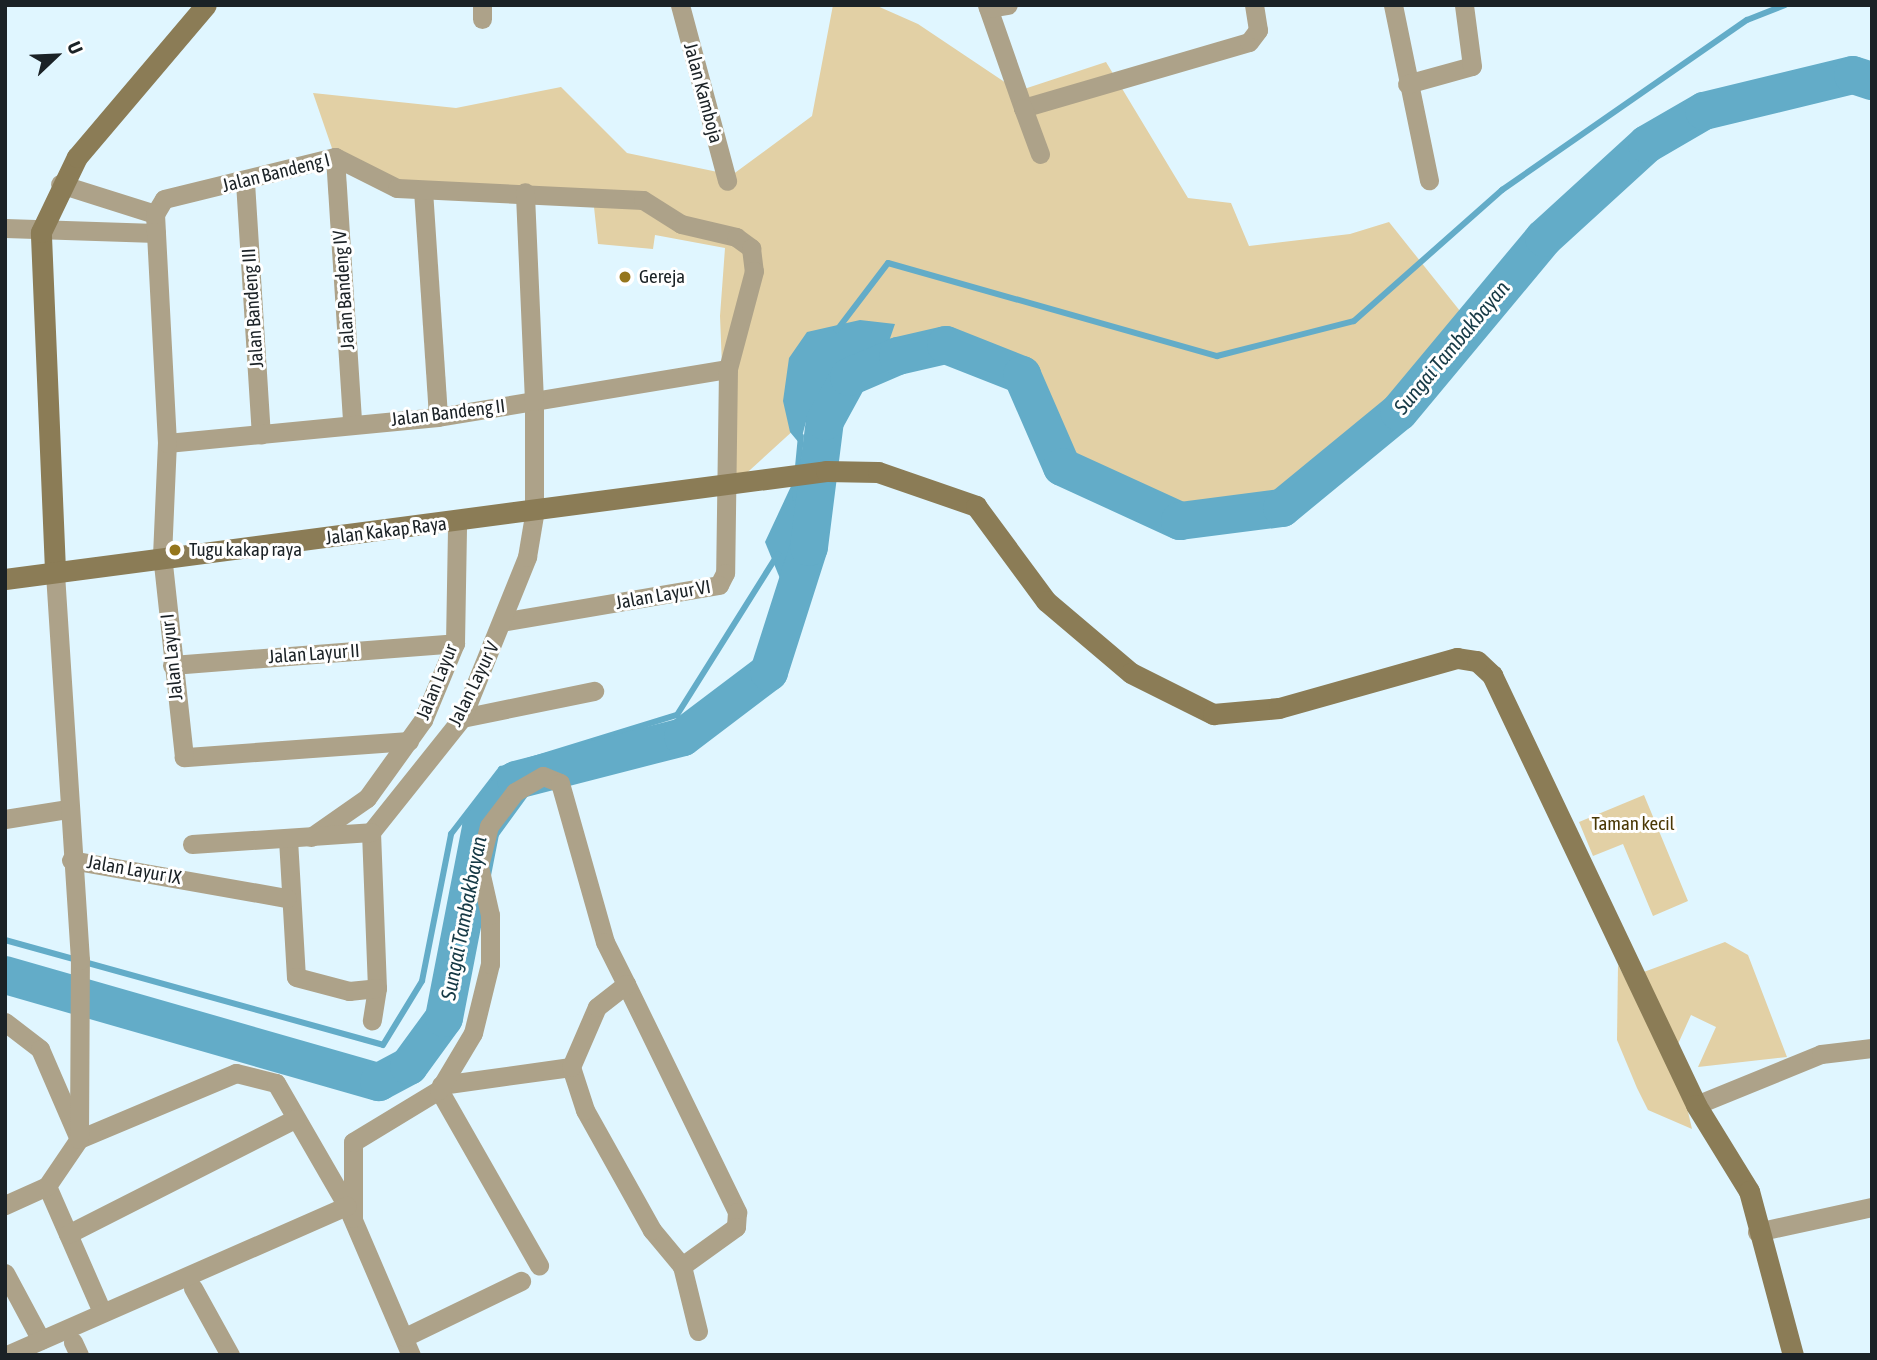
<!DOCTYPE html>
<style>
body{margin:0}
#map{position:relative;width:1877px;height:1360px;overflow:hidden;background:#e0f6ff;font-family:"Asap Condensed",sans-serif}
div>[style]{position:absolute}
.green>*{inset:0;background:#e2d0a5}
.water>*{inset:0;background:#63acc8}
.stream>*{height:6px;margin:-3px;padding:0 3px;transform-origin:3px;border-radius:3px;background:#63acc8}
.river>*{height:38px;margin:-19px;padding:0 19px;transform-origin:19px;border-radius:19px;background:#63acc8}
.street>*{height:19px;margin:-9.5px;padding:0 9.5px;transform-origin:9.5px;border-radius:9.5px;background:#ada289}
.secondary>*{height:21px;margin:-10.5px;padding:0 10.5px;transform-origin:10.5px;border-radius:10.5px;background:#8b7c56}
.dots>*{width:19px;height:19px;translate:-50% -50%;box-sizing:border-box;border:4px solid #fff;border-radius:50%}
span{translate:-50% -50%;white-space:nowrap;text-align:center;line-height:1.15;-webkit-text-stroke:6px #fff;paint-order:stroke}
.street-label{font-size:19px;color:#1b2226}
.poi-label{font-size:19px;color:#1b2226}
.left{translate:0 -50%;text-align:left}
.park-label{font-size:19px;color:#4a3805}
.water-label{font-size:21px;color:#163945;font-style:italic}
.frame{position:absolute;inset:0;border:7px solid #1b2226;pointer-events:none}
.north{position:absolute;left:21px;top:21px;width:70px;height:70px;-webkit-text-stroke:5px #fff;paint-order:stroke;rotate:67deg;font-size:19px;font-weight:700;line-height:28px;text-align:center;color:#1b2226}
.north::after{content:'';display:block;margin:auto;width:24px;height:32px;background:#1b2226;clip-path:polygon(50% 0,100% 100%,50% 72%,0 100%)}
</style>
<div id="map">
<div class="green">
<i style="clip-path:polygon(833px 5px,875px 5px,918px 24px,1018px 91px,1106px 62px,1188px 198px,1231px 203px,1249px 246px,1350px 234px,1389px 222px,1460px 311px,1391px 400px,1275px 495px,1171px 512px,1067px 463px,1028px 369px,939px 333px,842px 365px,807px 418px,727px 491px,720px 316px,725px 248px,655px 235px,653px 249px,598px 244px,594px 207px,424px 193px,335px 157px,313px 93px,456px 108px,561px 87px,627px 153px,732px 175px,812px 116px)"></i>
<i style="clip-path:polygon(1644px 795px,1688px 901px,1653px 916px,1623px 844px,1593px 856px,1579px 822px)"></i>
<i style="clip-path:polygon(1725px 942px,1748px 955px,1787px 1057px,1698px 1067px,1716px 1027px,1691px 1015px,1673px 1055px,1641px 973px)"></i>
<i style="clip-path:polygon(1618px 965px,1681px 1081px,1692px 1129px,1648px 1110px,1637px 1088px,1617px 1040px)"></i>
</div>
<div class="water">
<i style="clip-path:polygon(860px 320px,895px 324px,886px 350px,842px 365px,807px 418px,800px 444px,790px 432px,783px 401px,789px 358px,807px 332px)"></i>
<i style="clip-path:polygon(793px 482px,809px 547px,799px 589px,781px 581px,765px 542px)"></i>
</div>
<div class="stream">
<i style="left:837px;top:330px;width:84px;rotate:-52.7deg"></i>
<i style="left:888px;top:263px;width:342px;rotate:15.8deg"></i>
<i style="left:1217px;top:356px;width:141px;rotate:-14.3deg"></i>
<i style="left:1354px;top:321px;width:198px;rotate:-41.5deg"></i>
<i style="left:1502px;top:190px;width:298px;rotate:-34.8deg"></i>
<i style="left:1747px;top:20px;width:41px;rotate:-21.5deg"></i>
<i style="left:795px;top:498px;width:62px;rotate:-84.5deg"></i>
<i style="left:5px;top:940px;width:392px;rotate:15.5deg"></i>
<i style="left:383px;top:1045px;width:75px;rotate:-58.6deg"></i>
<i style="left:422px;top:981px;width:150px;rotate:-78.8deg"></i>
<i style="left:451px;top:834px;width:82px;rotate:-52.4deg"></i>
<i style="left:501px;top:769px;width:184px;rotate:-17.1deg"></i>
<i style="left:677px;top:715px;width:190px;rotate:-57.9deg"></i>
</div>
<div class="river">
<i style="left:5px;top:975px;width:389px;rotate:16deg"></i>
<i style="left:379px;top:1082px;width:34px;rotate:-28deg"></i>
<i style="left:409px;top:1066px;width:59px;rotate:-53.9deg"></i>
<i style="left:444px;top:1018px;width:194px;rotate:-79deg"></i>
<i style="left:481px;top:828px;width:59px;rotate:-53.9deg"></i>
<i style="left:516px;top:780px;width:172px;rotate:-14.4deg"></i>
<i style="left:683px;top:737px;width:108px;rotate:-37.1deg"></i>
<i style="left:769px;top:672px;width:131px;rotate:-72.3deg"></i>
<i style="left:809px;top:547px;width:127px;rotate:-82.8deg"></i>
<i style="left:825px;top:421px;width:50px;rotate:-61.4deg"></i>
<i style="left:849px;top:377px;width:53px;rotate:-23.2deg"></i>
<i style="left:898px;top:356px;width:49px;rotate:-12.9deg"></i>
<i style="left:946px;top:345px;width:82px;rotate:21.5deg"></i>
<i style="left:1022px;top:375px;width:100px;rotate:66.5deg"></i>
<i style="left:1062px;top:467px;width:130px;rotate:24.6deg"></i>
<i style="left:1180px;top:521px;width:103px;rotate:-7.3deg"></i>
<i style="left:1282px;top:508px;width:151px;rotate:-39.4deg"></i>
<i style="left:1399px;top:412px;width:226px;rotate:-50.2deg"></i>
<i style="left:1544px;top:238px;width:139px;rotate:-42.4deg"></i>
<i style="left:1647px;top:144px;width:66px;rotate:-30.1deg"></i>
<i style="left:1704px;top:111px;width:153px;rotate:-13.6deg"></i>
<i style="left:1853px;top:75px;width:20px;rotate:18deg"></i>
</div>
<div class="street">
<i style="left:680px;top:5px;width:182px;rotate:75deg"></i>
<i style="left:987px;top:5px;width:109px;rotate:70.7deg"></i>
<i style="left:1023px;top:108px;width:235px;rotate:-16.3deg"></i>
<i style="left:1249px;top:42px;width:15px;rotate:-53deg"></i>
<i style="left:1258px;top:30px;width:25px;rotate:-99deg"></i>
<i style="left:1393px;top:5px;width:179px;rotate:78.4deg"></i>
<i style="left:988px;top:8px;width:20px;rotate:-9deg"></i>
<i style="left:482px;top:19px;width:14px;rotate:-90deg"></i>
<i style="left:1407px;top:84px;width:67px;rotate:-15.5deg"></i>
<i style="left:1472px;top:66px;width:62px;rotate:-97.5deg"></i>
<i style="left:1023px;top:108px;width:49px;rotate:69.7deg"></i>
<i style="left:335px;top:157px;width:267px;rotate:86.3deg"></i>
<i style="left:245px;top:182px;width:253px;rotate:86.4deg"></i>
<i style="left:60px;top:184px;width:100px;rotate:17.5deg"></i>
<i style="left:423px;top:190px;width:227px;rotate:86.2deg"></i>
<i style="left:5px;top:228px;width:151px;rotate:1.9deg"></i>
<i style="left:167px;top:443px;width:272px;rotate:-5.5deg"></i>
<i style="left:438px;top:417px;width:294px;rotate:-9.4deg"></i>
<i style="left:172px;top:665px;width:284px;rotate:-4.4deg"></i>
<i style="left:462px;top:718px;width:135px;rotate:-11.6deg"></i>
<i style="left:409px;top:741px;width:226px;rotate:175.9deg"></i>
<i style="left:184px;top:757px;width:202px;rotate:-96.2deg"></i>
<i style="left:162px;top:556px;width:113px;rotate:-87.5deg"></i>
<i style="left:167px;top:443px;width:229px;rotate:-93deg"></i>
<i style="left:155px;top:214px;width:17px;rotate:-59deg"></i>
<i style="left:164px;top:199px;width:176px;rotate:-13.8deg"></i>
<i style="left:335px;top:157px;width:69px;rotate:26.6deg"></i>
<i style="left:397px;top:188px;width:246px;rotate:2.8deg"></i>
<i style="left:643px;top:200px;width:45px;rotate:32.3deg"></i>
<i style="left:681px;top:224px;width:57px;rotate:13.3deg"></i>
<i style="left:736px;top:237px;width:19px;rotate:36deg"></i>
<i style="left:751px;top:248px;width:23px;rotate:83deg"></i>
<i style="left:754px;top:271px;width:101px;rotate:104.9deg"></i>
<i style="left:728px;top:369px;width:204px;rotate:90.8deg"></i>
<i style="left:725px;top:573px;width:13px;rotate:117deg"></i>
<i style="left:719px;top:585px;width:216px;rotate:170.4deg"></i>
<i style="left:5px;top:819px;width:64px;rotate:-9deg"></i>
<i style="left:371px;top:832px;width:146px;rotate:-51.4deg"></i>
<i style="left:462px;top:718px;width:174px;rotate:-68deg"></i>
<i style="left:527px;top:557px;width:43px;rotate:-80.5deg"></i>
<i style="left:534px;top:515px;width:114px;rotate:-90deg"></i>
<i style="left:534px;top:401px;width:209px;rotate:-92.5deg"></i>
<i style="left:371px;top:832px;width:156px;rotate:87.8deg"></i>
<i style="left:377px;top:988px;width:33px;rotate:99deg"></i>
<i style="left:311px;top:837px;width:68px;rotate:-34.9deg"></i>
<i style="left:367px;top:798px;width:96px;rotate:-54.3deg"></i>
<i style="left:423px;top:720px;width:83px;rotate:-67.4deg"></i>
<i style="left:455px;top:643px;width:120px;rotate:-89deg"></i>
<i style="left:288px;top:839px;width:138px;rotate:86.7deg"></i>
<i style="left:296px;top:977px;width:55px;rotate:14.8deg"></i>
<i style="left:349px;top:991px;width:28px;rotate:-6deg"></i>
<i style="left:192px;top:844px;width:179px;rotate:-3.8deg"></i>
<i style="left:71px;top:860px;width:219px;rotate:10deg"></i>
<i style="left:5px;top:1022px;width:44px;rotate:37.6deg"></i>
<i style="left:40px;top:1049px;width:98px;rotate:66.6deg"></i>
<i style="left:79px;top:1139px;width:170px;rotate:-22.8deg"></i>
<i style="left:236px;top:1073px;width:41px;rotate:14deg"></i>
<i style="left:276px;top:1083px;width:142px;rotate:60deg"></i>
<i style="left:347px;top:1206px;width:162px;rotate:66.8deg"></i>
<i style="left:441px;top:1085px;width:131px;rotate:-7.9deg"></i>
<i style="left:439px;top:1090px;width:202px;rotate:60.3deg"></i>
<i style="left:1696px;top:1105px;width:135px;rotate:-22.2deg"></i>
<i style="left:1821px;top:1054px;width:51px;rotate:-6.7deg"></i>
<i style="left:47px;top:1186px;width:137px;rotate:66.4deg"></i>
<i style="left:5px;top:1205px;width:46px;rotate:-24.3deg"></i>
<i style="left:47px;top:1186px;width:57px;rotate:-55.8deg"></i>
<i style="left:79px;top:1139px;width:179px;rotate:-89.7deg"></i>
<i style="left:80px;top:960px;width:391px;rotate:-93.7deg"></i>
<i style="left:353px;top:1218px;width:76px;rotate:-90deg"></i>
<i style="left:353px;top:1142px;width:100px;rotate:-31.2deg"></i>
<i style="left:439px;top:1090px;width:66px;rotate:-59.2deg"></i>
<i style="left:473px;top:1033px;width:71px;rotate:-76.2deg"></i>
<i style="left:490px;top:964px;width:49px;rotate:-90deg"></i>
<i style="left:490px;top:915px;width:50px;rotate:-102.7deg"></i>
<i style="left:479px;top:866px;width:41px;rotate:-76deg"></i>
<i style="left:489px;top:826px;width:43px;rotate:-52.6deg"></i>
<i style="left:515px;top:792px;width:32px;rotate:-30deg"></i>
<i style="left:543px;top:776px;width:18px;rotate:22deg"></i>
<i style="left:560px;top:783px;width:165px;rotate:74.2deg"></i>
<i style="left:605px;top:942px;width:47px;rotate:63.4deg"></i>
<i style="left:626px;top:984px;width:254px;rotate:64deg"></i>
<i style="left:737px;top:1212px;width:15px;rotate:94deg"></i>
<i style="left:736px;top:1227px;width:67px;rotate:144.2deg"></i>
<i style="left:682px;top:1266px;width:47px;rotate:-129.8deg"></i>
<i style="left:652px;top:1230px;width:137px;rotate:-119.2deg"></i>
<i style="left:585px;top:1110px;width:45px;rotate:-108deg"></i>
<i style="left:571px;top:1067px;width:65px;rotate:-66.6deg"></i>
<i style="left:597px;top:1007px;width:37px;rotate:-38deg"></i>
<i style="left:1757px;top:1232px;width:118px;rotate:-12.3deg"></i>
<i style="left:68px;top:1234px;width:254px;rotate:-26.9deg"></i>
<i style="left:682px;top:1266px;width:67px;rotate:76.2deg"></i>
<i style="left:5px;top:1273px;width:76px;rotate:61.8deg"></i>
<i style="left:193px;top:1288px;width:77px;rotate:61.1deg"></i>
<i style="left:405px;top:1337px;width:129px;rotate:-25.8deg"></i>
<i style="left:73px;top:1342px;width:14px;rotate:65deg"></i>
<i style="left:7px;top:1355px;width:371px;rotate:-23.7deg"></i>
</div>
<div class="secondary">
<i style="left:55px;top:570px;width:338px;rotate:-92.4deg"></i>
<i style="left:41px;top:232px;width:83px;rotate:-64.4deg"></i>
<i style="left:77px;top:157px;width:199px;rotate:-49.7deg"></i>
<i style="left:5px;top:579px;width:828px;rotate:-7.49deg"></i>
<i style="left:826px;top:471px;width:52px;rotate:1.1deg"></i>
<i style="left:878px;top:472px;width:104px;rotate:19.1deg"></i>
<i style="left:976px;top:506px;width:118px;rotate:53.6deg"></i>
<i style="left:1046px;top:601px;width:111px;rotate:40.3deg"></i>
<i style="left:1131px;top:673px;width:92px;rotate:26.6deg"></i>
<i style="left:1213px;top:714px;width:66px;rotate:-5.2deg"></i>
<i style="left:1279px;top:708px;width:185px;rotate:-15.7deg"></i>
<i style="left:1457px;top:658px;width:20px;rotate:9deg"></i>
<i style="left:1477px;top:661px;width:21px;rotate:43deg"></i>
<i style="left:1492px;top:675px;width:476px;rotate:64.6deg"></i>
<i style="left:1696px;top:1105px;width:101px;rotate:58.4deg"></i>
<i style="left:1749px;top:1191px;width:170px;rotate:75deg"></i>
</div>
<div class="dots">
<i style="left:625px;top:277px;background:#95761d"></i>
<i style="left:175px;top:550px;background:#95761d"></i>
</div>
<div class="street-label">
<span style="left:703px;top:93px;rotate:75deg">Jalan Kamboja</span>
<span style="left:276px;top:173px;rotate:-14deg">Jalan Bandeng I</span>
<span style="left:344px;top:290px;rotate:-94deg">Jalan Bandeng IV</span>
<span style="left:253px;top:308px;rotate:-94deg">Jalan Bandeng III</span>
<span style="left:448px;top:413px;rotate:-7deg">Jalan Bandeng II</span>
<span style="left:386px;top:531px;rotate:-7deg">Jalan Kakap Raya</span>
<span style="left:663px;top:595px;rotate:-10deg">Jalan Layur VI</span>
<span style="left:314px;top:654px;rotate:-4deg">Jalan Layur II</span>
<span style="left:172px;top:657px;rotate:-96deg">Jalan Layur I</span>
<span style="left:437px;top:682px;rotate:-68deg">Jalan Layur</span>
<span style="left:474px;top:684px;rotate:-64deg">Jalan Layur V</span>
<span style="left:134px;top:870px;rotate:10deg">Jalan Layur IX</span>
</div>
<div class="poi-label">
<span class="left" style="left:639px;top:277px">Gereja</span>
<span class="left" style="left:189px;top:550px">Tugu kakap raya</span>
</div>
<div class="park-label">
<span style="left:1633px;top:824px">Taman kecil</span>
</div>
<div class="water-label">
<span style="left:1451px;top:347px;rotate:-50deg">Sungai Tambakbayan</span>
<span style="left:463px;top:918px;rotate:-79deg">Sungai Tambakbayan</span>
</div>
<div class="frame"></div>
<div class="north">U</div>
</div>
